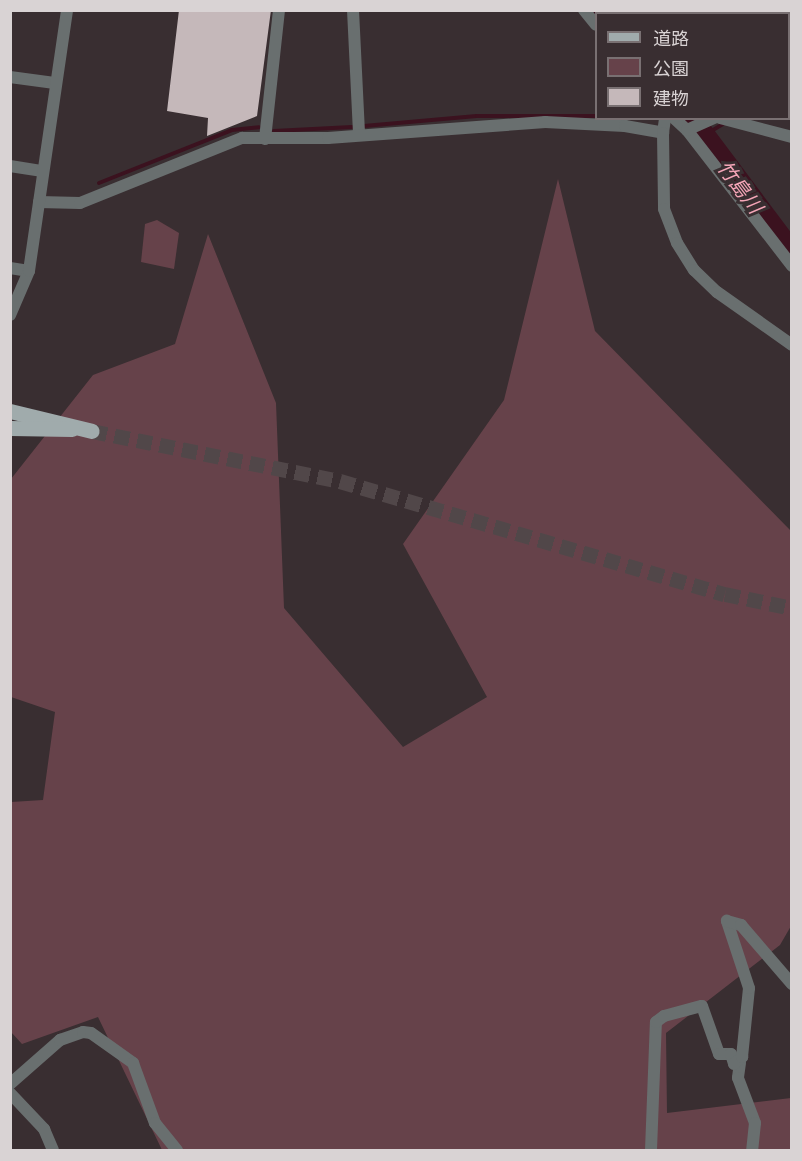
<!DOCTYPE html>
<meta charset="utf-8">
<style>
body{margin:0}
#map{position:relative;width:802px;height:1161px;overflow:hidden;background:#392e31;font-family:Literata,"Noto Sans JP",serif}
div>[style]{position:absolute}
.green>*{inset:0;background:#66424a}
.stream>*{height:4px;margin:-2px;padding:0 2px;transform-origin:2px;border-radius:2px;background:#3b121f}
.river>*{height:24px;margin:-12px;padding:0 12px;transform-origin:12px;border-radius:12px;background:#3b121f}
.building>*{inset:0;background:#c5b8ba}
.primary-tunnel>*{height:15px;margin-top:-7.5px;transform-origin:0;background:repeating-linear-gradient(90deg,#514749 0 15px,transparent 0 23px)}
.minor>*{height:12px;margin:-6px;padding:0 6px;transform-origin:6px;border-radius:6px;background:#696f6f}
.tertiary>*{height:12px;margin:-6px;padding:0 6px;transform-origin:6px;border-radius:6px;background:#696f6f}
.primary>*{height:15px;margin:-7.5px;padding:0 7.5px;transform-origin:7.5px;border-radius:7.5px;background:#a0abac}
span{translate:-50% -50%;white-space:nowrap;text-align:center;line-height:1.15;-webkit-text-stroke:6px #392e31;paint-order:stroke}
.water-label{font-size:20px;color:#f5a6b8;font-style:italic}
.frame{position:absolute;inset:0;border:12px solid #d9d3d4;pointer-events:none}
.legend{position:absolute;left:595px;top:12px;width:195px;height:108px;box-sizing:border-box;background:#392e31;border:2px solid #797072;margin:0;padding:8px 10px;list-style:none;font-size:18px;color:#d9d3d4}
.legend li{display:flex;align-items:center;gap:12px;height:30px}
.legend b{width:30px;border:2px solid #797072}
</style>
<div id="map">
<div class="green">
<i style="clip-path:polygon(558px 179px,595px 331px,791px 531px,791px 926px,780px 945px,666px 1033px,667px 1113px,791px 1098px,791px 1150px,162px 1150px,98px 1017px,22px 1044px,11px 1032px,11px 802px,43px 800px,55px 712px,11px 697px,11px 479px,93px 375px,175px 344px,208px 234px,276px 403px,284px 608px,403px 747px,487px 697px,403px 544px,504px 400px)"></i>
<i style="clip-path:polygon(157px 220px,179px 233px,174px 269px,141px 262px,145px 224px)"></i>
</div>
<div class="stream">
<i style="left:788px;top:74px;width:4px;rotate:-27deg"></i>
<i style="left:364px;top:126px;width:113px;rotate:-5.1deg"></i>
<i style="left:477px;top:116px;width:119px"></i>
<i style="left:274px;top:131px;width:78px;rotate:-2.9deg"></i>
<i style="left:703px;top:136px;width:27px;rotate:-31deg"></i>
<i style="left:99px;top:183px;width:143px;rotate:-21.7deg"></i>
<i style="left:232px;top:130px;width:27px;rotate:-6deg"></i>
</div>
<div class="river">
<i style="left:602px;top:10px;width:5px;rotate:53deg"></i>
<i style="left:690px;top:118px;width:170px;rotate:53.1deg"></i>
</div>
<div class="building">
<i style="clip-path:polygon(179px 10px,271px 10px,257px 116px,207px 136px,208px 118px,167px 111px)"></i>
</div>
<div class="primary-tunnel">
<i style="left:92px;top:431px;width:253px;rotate:11.4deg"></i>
<i style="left:340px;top:481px;width:401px;rotate:16.4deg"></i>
<i style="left:725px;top:594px;width:68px;rotate:11.8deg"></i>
</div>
<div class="minor">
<i style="left:353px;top:10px;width:124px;rotate:87.2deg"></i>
<i style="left:584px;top:10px;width:19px;rotate:51deg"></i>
<i style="left:10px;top:77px;width:45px;rotate:7.6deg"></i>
<i style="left:674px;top:118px;width:18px;rotate:43deg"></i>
<i style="left:687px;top:130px;width:172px;rotate:52.3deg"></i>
<i style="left:720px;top:118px;width:74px;rotate:14.8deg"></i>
<i style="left:687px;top:130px;width:30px;rotate:-24deg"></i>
<i style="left:265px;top:139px;width:130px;rotate:-83.8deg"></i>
<i style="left:10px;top:166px;width:33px;rotate:9deg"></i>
<i style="left:39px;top:202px;width:41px;rotate:1.4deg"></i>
<i style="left:80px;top:203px;width:175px;rotate:-21.9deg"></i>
<i style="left:242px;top:138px;width:86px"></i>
<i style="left:328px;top:138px;width:218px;rotate:-4.2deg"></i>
<i style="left:545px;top:122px;width:80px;rotate:2.9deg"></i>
<i style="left:625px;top:126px;width:39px;rotate:10deg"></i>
<i style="left:663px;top:133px;width:15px;rotate:-82deg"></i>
<i style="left:10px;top:268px;width:19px;rotate:9deg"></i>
<i style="left:740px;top:1063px;width:15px;rotate:98deg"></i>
<i style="left:738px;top:1078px;width:48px;rotate:69.3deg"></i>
<i style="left:755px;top:1123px;width:27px;rotate:96deg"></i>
<i style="left:10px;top:1084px;width:67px;rotate:-41.3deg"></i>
<i style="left:60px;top:1040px;width:24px;rotate:-19deg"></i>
<i style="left:83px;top:1032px;width:8px;rotate:7deg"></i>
<i style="left:91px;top:1033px;width:52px;rotate:35.5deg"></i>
<i style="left:133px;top:1063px;width:64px;rotate:69.9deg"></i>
<i style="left:155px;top:1123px;width:35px;rotate:51deg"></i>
<i style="left:10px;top:1093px;width:50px;rotate:46.6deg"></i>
<i style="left:44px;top:1129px;width:23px;rotate:67deg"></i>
<i style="left:651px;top:1150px;width:128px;rotate:-87.8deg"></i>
<i style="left:656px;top:1022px;width:10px;rotate:-37deg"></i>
<i style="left:664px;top:1016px;width:39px;rotate:-15deg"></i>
<i style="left:702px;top:1006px;width:51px;rotate:70.5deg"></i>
<i style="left:719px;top:1054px;width:12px"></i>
<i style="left:731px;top:1054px;width:10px;rotate:73deg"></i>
<i style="left:734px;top:1064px;width:11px;rotate:-41deg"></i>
<i style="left:742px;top:1057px;width:69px;rotate:-84.2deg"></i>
<i style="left:749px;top:988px;width:71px;rotate:-108.2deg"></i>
<i style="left:727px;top:921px;width:15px;rotate:16deg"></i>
<i style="left:741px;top:925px;width:78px;rotate:49.2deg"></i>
</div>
<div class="tertiary">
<i style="left:663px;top:133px;width:76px;rotate:89.2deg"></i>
<i style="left:664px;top:209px;width:36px;rotate:69deg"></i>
<i style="left:677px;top:243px;width:32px;rotate:58deg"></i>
<i style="left:694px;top:270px;width:32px;rotate:44deg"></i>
<i style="left:717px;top:292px;width:92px;rotate:35.2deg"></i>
<i style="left:10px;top:315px;width:48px;rotate:-66.6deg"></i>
<i style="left:29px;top:271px;width:264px;rotate:-81.7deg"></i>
</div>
<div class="primary">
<i style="left:10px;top:411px;width:84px;rotate:13.7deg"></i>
<i style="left:10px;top:428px;width:62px;rotate:0.9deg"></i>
</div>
<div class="water-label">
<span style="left:741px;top:186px;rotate:53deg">竹島川</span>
</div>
<div class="frame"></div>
<ul class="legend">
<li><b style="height:8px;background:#a0abac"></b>道路</li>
<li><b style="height:16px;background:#66424a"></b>公園</li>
<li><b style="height:16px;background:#c5b8ba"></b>建物</li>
</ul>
</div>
